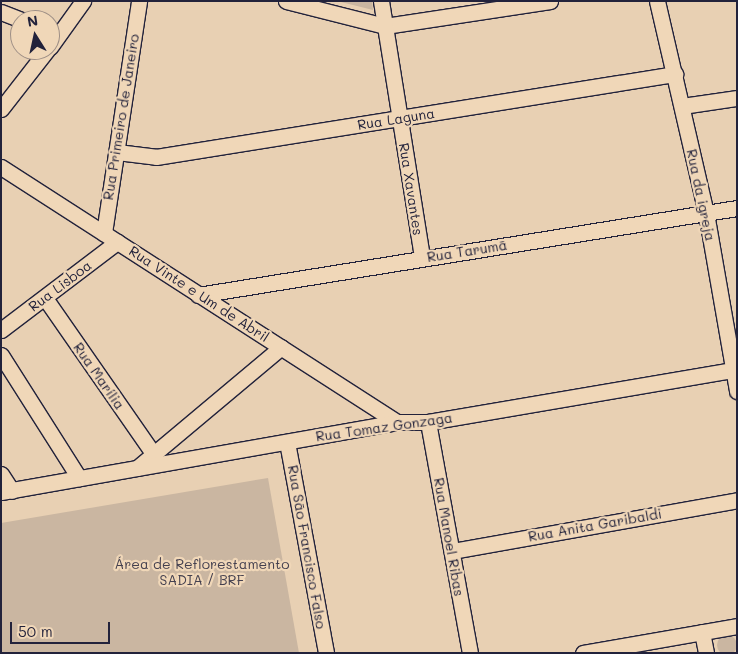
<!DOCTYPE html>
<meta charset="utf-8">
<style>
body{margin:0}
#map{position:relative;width:738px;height:654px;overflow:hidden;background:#e8d0b3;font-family:Mali,sans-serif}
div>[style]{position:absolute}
.green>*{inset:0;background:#cab6a1}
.round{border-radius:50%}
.roads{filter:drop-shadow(1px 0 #22223b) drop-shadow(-1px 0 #22223b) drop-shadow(0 1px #22223b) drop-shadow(0 -1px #22223b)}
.minor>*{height:15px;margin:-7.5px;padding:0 7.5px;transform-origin:7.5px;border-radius:7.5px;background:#f0d7b8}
span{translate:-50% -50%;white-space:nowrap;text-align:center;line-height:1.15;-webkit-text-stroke:4.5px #f0d7b8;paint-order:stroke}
.street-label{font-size:14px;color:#22223b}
.park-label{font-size:14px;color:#44404f}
.frame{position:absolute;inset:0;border:2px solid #22223b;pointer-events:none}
.north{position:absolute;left:10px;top:10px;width:50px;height:50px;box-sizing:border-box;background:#f0d7b8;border:1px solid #9e8f86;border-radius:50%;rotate:350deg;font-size:14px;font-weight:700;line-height:20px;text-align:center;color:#22223b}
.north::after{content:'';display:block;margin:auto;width:18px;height:22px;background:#22223b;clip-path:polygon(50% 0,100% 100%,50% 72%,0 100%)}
.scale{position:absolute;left:10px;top:622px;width:100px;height:22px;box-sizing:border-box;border:2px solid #22223b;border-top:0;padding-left:6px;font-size:15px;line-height:18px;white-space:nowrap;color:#22223b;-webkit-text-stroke:4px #f0d7b8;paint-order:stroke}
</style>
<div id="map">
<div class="green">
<i style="clip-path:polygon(337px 1px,372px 1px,373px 10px)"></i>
<i style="clip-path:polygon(268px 478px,299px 653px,1px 653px,1px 523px)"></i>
<i class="round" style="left:717px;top:635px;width:20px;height:20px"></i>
</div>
<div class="roads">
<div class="minor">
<i style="left:286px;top:1px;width:102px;rotate:14.2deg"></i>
<i style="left:385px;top:26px;width:167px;rotate:-8.6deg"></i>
<i style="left:381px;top:1px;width:260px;rotate:80.9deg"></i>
<i style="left:657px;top:1px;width:218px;rotate:77deg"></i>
<i style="left:706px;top:213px;width:181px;rotate:80.1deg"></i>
<i style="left:1px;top:12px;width:22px;rotate:21deg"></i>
<i style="left:50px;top:47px;width:57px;rotate:-54.3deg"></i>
<i style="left:682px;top:106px;width:56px;rotate:-8.3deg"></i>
<i style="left:1px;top:109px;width:75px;rotate:-52.1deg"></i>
<i style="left:117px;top:152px;width:39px;rotate:7deg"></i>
<i style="left:156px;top:157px;width:526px;rotate:-9.09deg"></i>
<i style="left:1px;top:167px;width:471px;rotate:32.8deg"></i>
<i style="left:104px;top:233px;width:235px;rotate:-81.4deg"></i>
<i style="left:198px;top:295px;width:546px;rotate:-9.17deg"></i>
<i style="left:45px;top:298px;width:191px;rotate:55.2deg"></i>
<i style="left:1px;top:330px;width:146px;rotate:-37.2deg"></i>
<i style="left:1px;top:355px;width:146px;rotate:57.6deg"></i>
<i style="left:428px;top:422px;width:235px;rotate:79.7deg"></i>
<i style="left:287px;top:442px;width:215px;rotate:79.5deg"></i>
<i style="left:137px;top:468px;width:188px;rotate:-40deg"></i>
<i style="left:1px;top:474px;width:20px;rotate:57deg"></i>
<i style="left:1px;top:492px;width:402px;rotate:-10deg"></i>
<i style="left:397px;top:422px;width:31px"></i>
<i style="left:428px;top:422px;width:314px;rotate:-9.7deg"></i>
<i style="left:452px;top:551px;width:290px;rotate:-10.1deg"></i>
<i style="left:702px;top:632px;width:21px;rotate:79deg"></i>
<i style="left:583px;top:653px;width:156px;rotate:-9.9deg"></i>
</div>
</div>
<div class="street-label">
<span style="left:121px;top:117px;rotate:-81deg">Rua Primeiro de Janeiro</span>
<span style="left:396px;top:119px;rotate:-9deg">Rua Laguna</span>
<span style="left:411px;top:189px;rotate:81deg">Rua Xavantes</span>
<span style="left:701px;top:195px;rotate:78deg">Rua da igreja</span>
<span style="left:467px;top:251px;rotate:-9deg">Rua Tarumã</span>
<span style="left:60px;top:286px;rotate:-37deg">Rua Lisboa</span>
<span style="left:199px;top:294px;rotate:33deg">Rua Vinte e Um de Abril</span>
<span style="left:99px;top:376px;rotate:55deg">Rua Marília</span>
<span style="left:384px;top:427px;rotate:-8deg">Rua Tomaz Gonzaga</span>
<span style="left:595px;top:525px;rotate:-10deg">Rua Anita Garibaldi</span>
<span style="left:449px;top:537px;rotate:80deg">Rua Manoel Ribas</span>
<span style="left:307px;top:547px;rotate:80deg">Rua São Francisco Falso</span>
</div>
<div class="park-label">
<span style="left:202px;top:572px">Área de Reflorestamento<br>SADIA / BRF</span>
</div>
<div class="frame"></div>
<div class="north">N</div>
<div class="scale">50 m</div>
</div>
